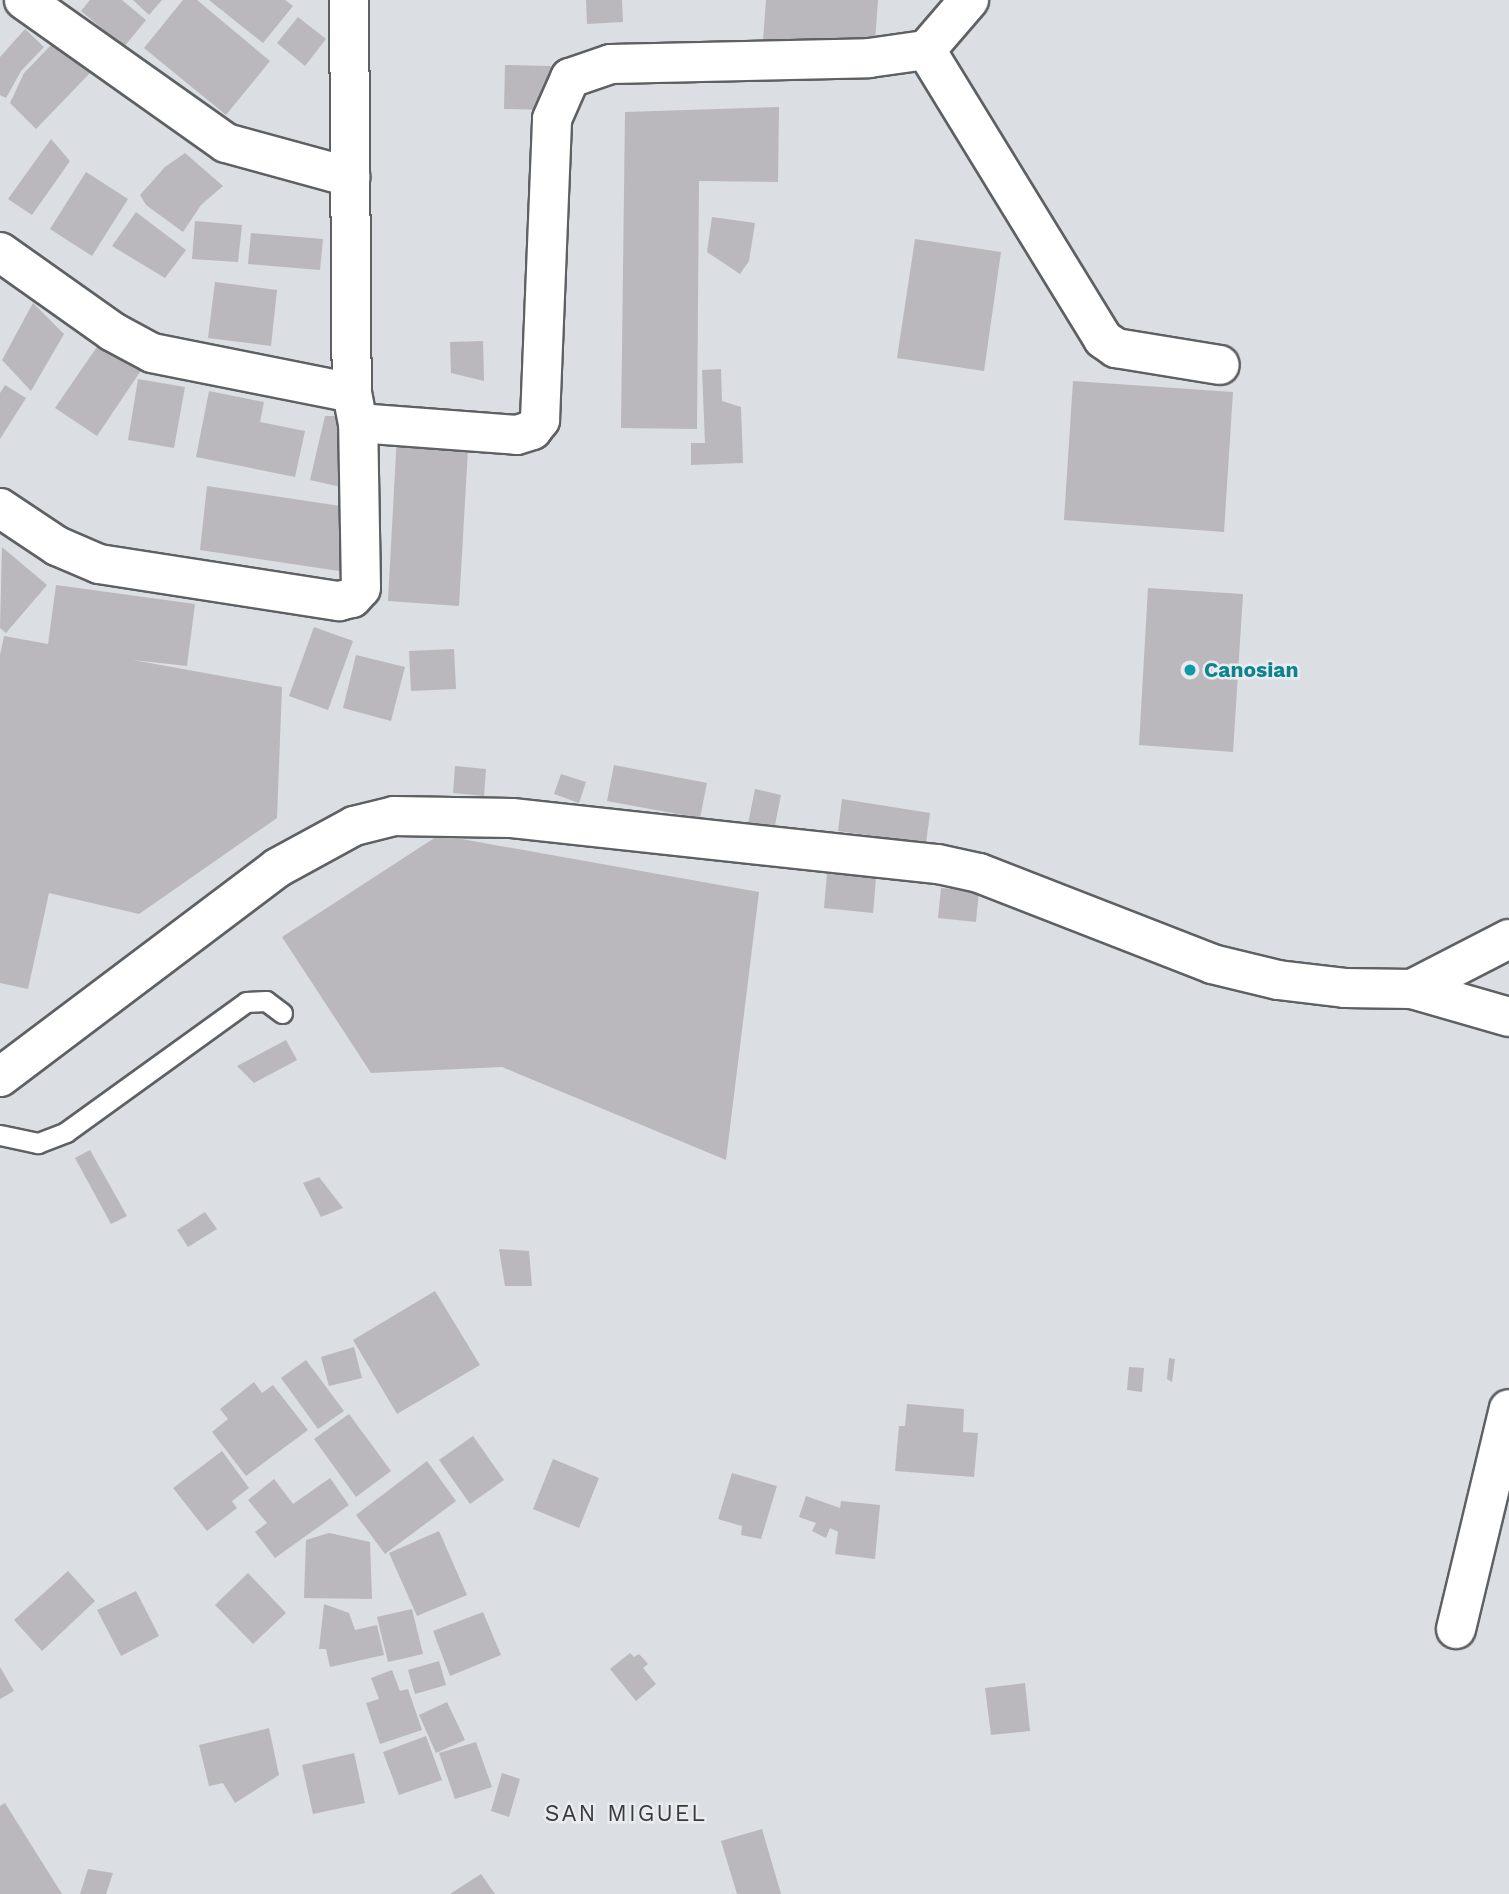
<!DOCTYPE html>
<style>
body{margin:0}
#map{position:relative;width:1509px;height:1894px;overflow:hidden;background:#dbdee2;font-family:"Work Sans",sans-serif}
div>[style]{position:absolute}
.building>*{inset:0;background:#bab8bc}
.roads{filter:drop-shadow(2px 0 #5e6164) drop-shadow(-2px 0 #5e6164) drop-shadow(0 2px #5e6164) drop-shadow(0 -2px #5e6164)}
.lane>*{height:19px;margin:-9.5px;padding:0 9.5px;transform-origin:9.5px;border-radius:9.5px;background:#fff}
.street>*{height:38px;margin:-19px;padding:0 19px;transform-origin:19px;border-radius:19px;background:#fff}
.dots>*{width:19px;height:19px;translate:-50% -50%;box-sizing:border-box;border:4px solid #e8ecef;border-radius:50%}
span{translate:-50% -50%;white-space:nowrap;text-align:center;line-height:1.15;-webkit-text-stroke:5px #e8ecef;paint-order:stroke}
.culture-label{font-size:21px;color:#0d838f;font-weight:700}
.left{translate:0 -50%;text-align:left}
.neighbourhood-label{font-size:23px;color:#393a3b;letter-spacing:2px}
</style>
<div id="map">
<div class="building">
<i style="clip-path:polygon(90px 0,122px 0,146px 20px,124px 47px,81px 11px)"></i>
<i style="clip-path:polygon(133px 0,162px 0,149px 15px)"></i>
<i style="clip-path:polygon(183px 0,197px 0,270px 61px,226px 115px,144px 48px)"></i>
<i style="clip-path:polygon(209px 0,285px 0,293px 6px,263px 43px)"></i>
<i style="clip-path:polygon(586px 0,622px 0,623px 22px,587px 24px)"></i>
<i style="clip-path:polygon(766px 0,878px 0,874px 55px,762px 55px)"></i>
<i style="clip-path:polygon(298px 17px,326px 39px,305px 66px,277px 43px)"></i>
<i style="clip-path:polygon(25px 29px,44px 47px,21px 71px,6px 98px,0 95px,0 57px)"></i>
<i style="clip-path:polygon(56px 40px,90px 73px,36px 129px,10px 103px,24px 73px)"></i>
<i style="clip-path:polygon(505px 65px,551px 66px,551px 110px,504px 109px)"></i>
<i style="clip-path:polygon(779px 107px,778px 182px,699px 181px,697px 429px,621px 428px,625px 112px)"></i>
<i style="clip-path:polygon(51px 139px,70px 161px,32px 215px,8px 199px)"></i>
<i style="clip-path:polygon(185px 153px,223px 186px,201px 205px,183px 232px,146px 205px,140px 195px,165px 167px)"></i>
<i style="clip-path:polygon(86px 172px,128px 199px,92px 256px,50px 229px)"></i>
<i style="clip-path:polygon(136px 212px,186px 250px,165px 278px,112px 246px)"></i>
<i style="clip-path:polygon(712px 217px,755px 223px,749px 261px,740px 274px,707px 252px)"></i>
<i style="clip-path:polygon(195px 221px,242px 225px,238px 262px,192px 259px)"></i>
<i style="clip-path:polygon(251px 233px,323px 239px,320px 270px,248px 264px)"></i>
<i style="clip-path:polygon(915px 239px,1001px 252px,984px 371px,897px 358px)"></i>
<i style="clip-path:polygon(215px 282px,277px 290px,271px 346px,208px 338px)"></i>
<i style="clip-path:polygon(33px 303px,64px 334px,31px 391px,2px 360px)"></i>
<i style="clip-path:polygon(101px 341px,142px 369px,97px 436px,55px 408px)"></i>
<i style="clip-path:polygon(483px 341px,484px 381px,451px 373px,450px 342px)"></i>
<i style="clip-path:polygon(721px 369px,722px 401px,741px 407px,743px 463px,691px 465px,691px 443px,705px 443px,702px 370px)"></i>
<i style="clip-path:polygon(138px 379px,185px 387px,174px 448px,128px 440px)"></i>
<i style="clip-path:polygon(1073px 381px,1233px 392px,1224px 532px,1064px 520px)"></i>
<i style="clip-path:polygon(5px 385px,26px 398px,0 439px,0 393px)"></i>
<i style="clip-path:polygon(209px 391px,264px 402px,260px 422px,305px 431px,295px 477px,196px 457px)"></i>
<i style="clip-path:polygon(325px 416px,349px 416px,350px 489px,310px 480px)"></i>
<i style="clip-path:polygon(398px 416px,468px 449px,459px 606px,388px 601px)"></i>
<i style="clip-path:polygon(207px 486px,347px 507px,339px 571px,200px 550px)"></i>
<i style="clip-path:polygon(2px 547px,47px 585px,6px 633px,0 628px)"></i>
<i style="clip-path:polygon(56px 585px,195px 604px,187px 666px,133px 660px,282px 687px,277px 818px,139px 914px,49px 893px,28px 989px,0 983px,0 655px,4px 636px,48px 644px)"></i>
<i style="clip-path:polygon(1148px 588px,1243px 594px,1233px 752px,1139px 745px)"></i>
<i style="clip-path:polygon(314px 627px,353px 641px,328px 710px,289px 696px)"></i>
<i style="clip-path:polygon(454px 649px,456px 689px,411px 691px,409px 651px)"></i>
<i style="clip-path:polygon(356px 655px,405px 667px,391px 721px,343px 708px)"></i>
<i style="clip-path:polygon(614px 765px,707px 783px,700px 818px,607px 801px)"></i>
<i style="clip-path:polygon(455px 766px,486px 769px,484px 796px,453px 793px)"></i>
<i style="clip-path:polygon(561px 774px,586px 782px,579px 803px,554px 794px)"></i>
<i style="clip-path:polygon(755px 789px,781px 795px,774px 830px,748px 824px)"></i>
<i style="clip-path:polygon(842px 799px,930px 813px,926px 843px,838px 831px)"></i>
<i style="clip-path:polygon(439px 835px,759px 892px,726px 1160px,502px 1067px,371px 1073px,282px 937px)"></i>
<i style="clip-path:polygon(827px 874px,876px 878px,873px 913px,824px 908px)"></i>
<i style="clip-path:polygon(941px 888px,979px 891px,976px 922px,938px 918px)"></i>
<i style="clip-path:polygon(286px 1040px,297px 1060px,254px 1083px,237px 1066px)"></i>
<i style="clip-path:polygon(90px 1150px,127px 1216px,111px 1224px,75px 1158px)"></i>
<i style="clip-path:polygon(319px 1177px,343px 1208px,321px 1217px,303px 1183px)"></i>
<i style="clip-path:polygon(205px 1212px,217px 1229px,188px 1247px,177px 1230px)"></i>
<i style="clip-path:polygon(499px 1249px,529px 1251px,532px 1286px,505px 1286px)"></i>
<i style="clip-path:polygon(435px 1291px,480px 1365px,397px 1414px,353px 1340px)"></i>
<i style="clip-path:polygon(354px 1347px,362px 1378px,329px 1386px,321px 1357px)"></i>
<i style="clip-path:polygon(1169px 1358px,1175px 1359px,1172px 1382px,1167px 1379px)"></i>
<i style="clip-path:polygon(306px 1360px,344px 1411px,318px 1429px,281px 1378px)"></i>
<i style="clip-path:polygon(1129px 1367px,1144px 1368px,1142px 1392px,1127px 1390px)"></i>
<i style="clip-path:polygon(254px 1382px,262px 1393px,273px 1385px,308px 1430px,246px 1476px,212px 1432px,228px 1419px,220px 1409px)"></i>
<i style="clip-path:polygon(907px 1404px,964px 1409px,963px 1432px,978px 1433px,974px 1477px,895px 1471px,899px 1426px,905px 1426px)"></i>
<i style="clip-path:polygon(349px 1414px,391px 1471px,356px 1497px,314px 1439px)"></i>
<i style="clip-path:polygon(473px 1436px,504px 1480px,470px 1504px,439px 1460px)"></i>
<i style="clip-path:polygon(222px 1451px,249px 1488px,232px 1501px,237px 1508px,207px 1531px,173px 1488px)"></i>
<i style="clip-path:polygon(553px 1459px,599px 1478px,579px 1528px,533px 1509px)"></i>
<i style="clip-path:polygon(427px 1461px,456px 1501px,385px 1554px,356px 1515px)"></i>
<i style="clip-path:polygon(732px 1473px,777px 1486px,761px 1539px,741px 1535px,742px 1526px,718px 1519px)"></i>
<i style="clip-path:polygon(330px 1478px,349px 1505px,275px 1558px,255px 1532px,267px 1523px,248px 1500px,274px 1479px,293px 1504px)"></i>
<i style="clip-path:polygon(806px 1496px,840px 1508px,841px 1501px,880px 1505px,875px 1559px,835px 1554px,838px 1532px,830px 1528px,826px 1538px,812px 1531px,816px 1523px,799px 1517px)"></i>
<i style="clip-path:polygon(439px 1531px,467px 1595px,417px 1616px,389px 1553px)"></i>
<i style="clip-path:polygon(329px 1533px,370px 1542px,372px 1599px,304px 1598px,306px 1540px)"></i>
<i style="clip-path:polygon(68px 1571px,95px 1601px,42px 1651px,14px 1620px)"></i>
<i style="clip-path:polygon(248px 1573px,286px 1613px,253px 1644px,215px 1605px)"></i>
<i style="clip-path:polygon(136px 1591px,159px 1636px,121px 1656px,97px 1610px)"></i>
<i style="clip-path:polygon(324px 1604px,349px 1613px,355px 1630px,377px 1625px,384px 1655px,330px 1667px,326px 1649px,319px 1649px)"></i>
<i style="clip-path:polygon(412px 1609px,423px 1654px,388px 1662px,377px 1617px)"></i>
<i style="clip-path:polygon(483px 1612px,501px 1655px,450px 1676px,433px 1631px)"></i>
<i style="clip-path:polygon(630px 1653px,634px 1657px,639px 1654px,648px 1664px,643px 1668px,656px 1684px,636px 1701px,610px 1669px)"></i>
<i style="clip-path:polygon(439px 1661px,446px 1685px,415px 1694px,408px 1670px)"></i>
<i style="clip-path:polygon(0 1667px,14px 1691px,0 1699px)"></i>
<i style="clip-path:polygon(392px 1670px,400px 1691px,408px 1689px,422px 1730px,380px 1744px,366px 1703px,379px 1699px,371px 1678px)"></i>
<i style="clip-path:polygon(1025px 1683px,1030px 1731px,991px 1735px,985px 1688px)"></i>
<i style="clip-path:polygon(447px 1702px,465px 1740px,436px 1753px,419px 1715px)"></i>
<i style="clip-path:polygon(269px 1728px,279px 1775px,235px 1803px,223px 1783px,209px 1786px,199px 1745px)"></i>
<i style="clip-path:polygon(426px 1736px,442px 1780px,399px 1795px,383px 1752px)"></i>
<i style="clip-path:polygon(476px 1742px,492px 1787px,455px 1799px,439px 1753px)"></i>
<i style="clip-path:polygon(354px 1753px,365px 1803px,313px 1814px,302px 1765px)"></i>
<i style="clip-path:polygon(502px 1773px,520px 1779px,509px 1817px,491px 1811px)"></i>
<i style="clip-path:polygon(5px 1803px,62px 1894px,0 1894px,0 1806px)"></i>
<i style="clip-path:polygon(762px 1829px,781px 1894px,737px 1894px,721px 1841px)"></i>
<i style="clip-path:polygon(88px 1869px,113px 1873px,106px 1894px,80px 1894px)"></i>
<i style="clip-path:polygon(481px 1874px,495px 1894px,450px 1894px)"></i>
</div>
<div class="roads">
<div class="lane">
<i style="left:0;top:1135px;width:39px;rotate:12deg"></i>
<i style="left:38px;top:1143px;width:30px;rotate:-21deg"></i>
<i style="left:66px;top:1132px;width:222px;rotate:-35.8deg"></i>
<i style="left:246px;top:1002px;width:20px;rotate:-3deg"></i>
<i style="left:266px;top:1001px;width:20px;rotate:37deg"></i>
</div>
<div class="street">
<i style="left:24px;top:0;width:247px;rotate:35.3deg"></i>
<i style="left:226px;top:143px;width:129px;rotate:15.3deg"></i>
<i style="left:349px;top:0;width:393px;rotate:89.6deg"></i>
<i style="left:926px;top:50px;width:339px;rotate:58.5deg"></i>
<i style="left:1103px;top:339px;width:16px;rotate:35deg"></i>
<i style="left:1116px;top:348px;width:105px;rotate:9.3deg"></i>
<i style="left:0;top:252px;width:138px;rotate:35.3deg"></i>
<i style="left:113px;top:332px;width:44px;rotate:28.3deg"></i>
<i style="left:152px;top:353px;width:204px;rotate:11.3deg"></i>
<i style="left:352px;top:393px;width:31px;rotate:79deg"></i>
<i style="left:358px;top:423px;width:159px;rotate:4.3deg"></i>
<i style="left:517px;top:435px;width:16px;rotate:-18deg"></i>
<i style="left:532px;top:430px;width:13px;rotate:-51deg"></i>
<i style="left:540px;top:420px;width:301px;rotate:-87.7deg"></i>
<i style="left:552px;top:119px;width:45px;rotate:-66.3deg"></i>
<i style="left:570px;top:78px;width:43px;rotate:-18.9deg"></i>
<i style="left:611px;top:64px;width:258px;rotate:-1.3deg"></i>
<i style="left:869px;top:58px;width:58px;rotate:-8deg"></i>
<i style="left:926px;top:50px;width:66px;rotate:-49.3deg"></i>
<i style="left:0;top:508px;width:69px;rotate:33.7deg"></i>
<i style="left:57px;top:546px;width:46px;rotate:23.2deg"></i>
<i style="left:99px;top:564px;width:243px;rotate:8.8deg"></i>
<i style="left:339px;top:601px;width:13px;rotate:-13deg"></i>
<i style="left:352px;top:598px;width:13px;rotate:-48deg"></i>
<i style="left:361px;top:588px;width:165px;rotate:-91deg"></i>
<i style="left:1412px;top:989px;width:109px;rotate:-27.3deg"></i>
<i style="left:0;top:1077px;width:347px;rotate:-37deg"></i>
<i style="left:277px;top:868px;width:88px;rotate:-28.6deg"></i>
<i style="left:354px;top:826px;width:41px;rotate:-14deg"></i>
<i style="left:394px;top:816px;width:118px;rotate:1deg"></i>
<i style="left:512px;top:818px;width:428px;rotate:6.2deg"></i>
<i style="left:938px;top:864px;width:42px;rotate:12.4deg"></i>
<i style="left:979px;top:873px;width:250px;rotate:21.3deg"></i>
<i style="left:1212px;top:964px;width:68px;rotate:13.6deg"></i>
<i style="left:1278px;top:980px;width:67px;rotate:6.8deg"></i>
<i style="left:1345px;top:988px;width:67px;rotate:0.9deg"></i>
<i style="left:1412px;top:989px;width:101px;rotate:16.1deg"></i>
<i style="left:1456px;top:1629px;width:226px;rotate:-76.5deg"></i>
</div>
</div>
<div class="dots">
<i style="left:1190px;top:670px;background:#0f9aa8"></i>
</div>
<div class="culture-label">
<span class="left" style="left:1204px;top:670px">Canosian</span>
</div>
<div class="neighbourhood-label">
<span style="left:626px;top:1814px">SAN MIGUEL</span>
</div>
</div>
